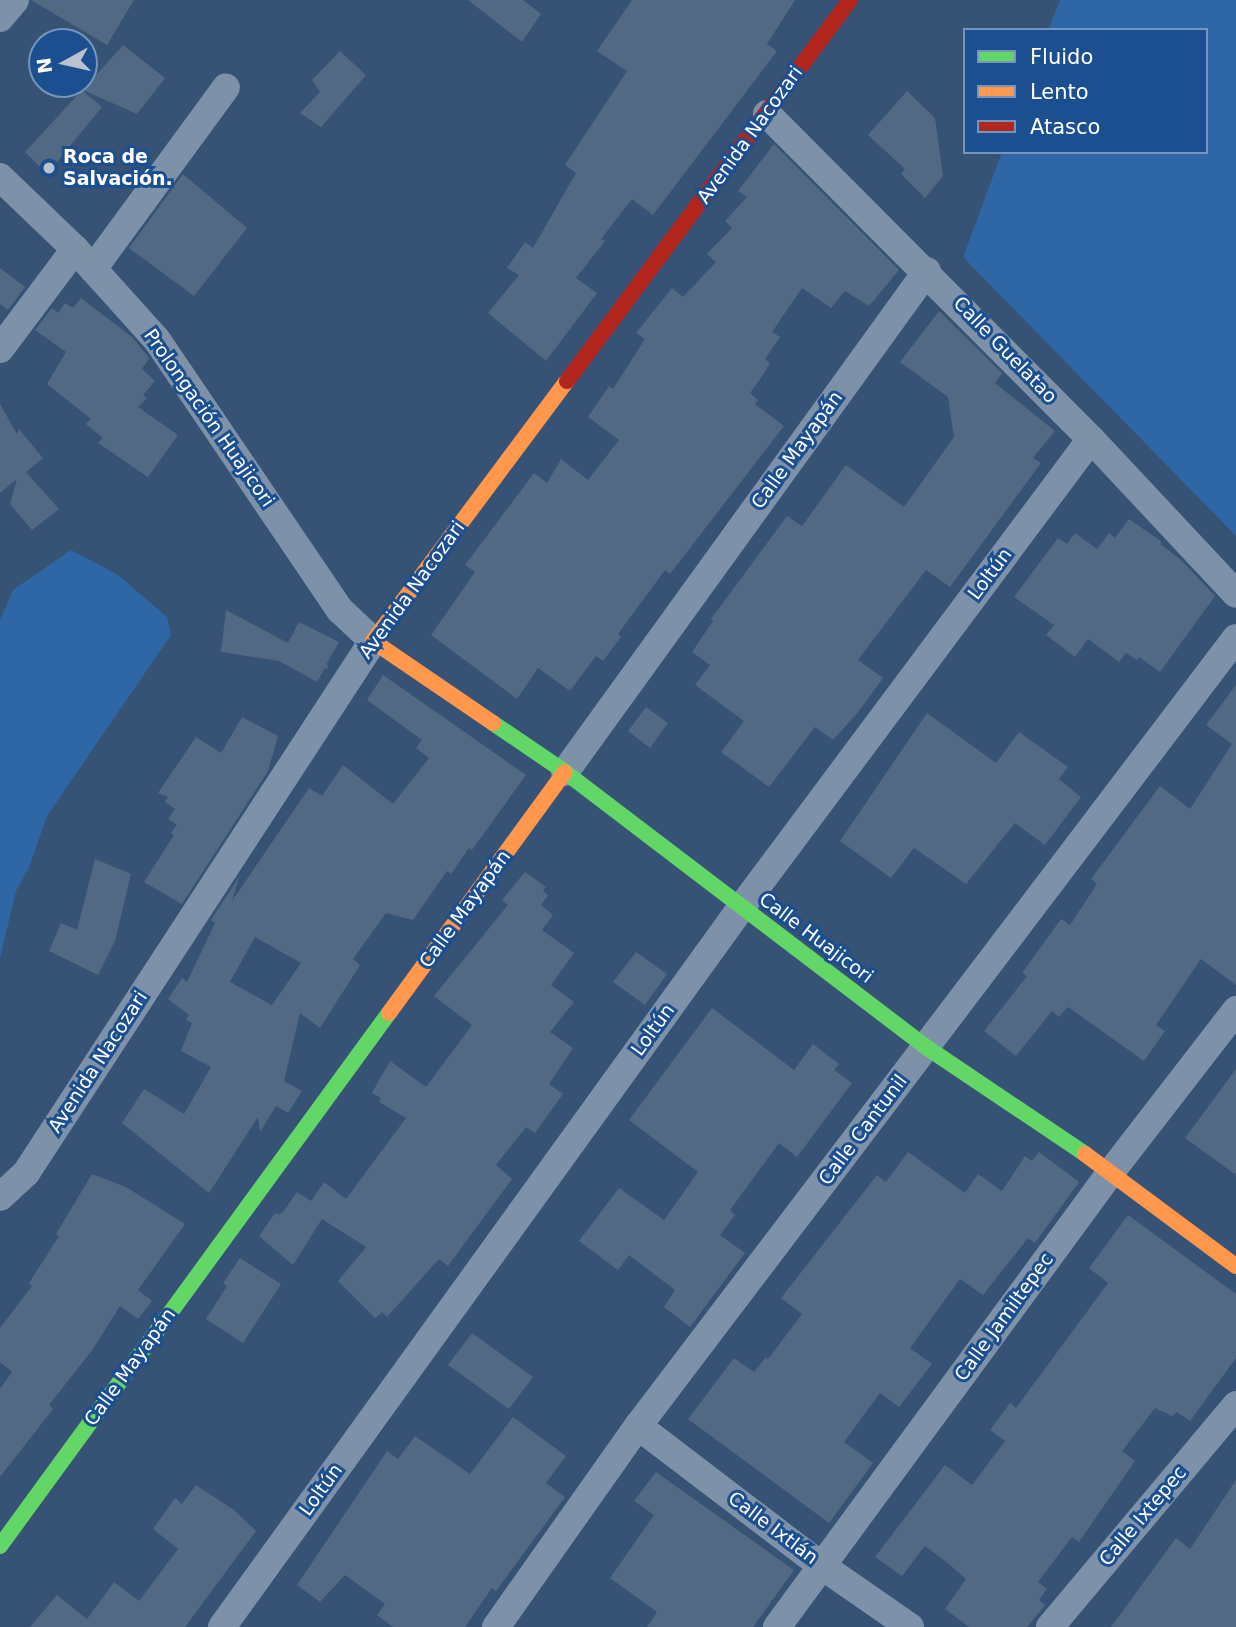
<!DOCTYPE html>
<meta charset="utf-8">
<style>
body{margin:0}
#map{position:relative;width:1236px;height:1627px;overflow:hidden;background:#365274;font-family:"DejaVu Sans",sans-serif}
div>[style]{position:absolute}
.green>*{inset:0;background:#2f66a5}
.building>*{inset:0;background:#526984}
.street>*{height:28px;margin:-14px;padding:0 14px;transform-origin:14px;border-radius:14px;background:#7d92a8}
.fast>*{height:16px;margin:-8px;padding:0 8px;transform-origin:8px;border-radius:8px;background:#63d668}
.slow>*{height:16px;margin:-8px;padding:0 8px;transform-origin:8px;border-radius:8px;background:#ff974d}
.jam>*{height:16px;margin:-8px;padding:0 8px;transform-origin:8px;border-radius:8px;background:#b3261e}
.dots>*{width:19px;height:19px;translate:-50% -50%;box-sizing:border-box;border:4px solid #1b4f8f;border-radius:50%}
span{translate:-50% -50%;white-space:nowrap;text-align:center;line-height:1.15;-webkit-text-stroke:6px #1b4f8f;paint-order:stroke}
.street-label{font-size:19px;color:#fff}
.poi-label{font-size:19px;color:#fff;font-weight:700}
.left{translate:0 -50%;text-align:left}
.legend{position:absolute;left:963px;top:28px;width:245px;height:126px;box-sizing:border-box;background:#1b4f8f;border:2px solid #7695bc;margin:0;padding:9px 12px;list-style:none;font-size:21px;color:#fff}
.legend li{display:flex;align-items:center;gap:14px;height:35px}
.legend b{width:35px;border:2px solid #7695bc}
.north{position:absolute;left:28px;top:28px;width:70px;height:70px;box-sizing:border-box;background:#1b4f8f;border:2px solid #7695bc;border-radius:50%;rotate:262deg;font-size:19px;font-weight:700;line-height:28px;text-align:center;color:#fff}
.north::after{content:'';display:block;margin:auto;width:24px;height:32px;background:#b9c2ce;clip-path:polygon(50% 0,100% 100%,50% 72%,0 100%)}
</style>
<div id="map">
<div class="green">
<i style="clip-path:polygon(1060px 0,1236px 0,1236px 536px,963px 257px,1002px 152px,1206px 152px,1206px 30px,1048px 30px)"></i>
<i style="clip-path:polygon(71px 550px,118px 575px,167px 617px,171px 635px,47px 816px,29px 867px,16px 891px,0 958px,0 620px,13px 590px)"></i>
</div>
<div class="building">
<i style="clip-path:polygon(31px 0,134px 0,107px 45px)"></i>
<i style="clip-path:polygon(468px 0,523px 0,541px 14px,522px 42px)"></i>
<i style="clip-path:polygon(632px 0,795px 0,767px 44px,777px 51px,653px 215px,632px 199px,601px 239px,605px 241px,576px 278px,597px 293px,546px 361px,488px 313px,519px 275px,507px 268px,525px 242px,533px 248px,576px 173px,565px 165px,627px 71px,597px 51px)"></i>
<i style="clip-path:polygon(123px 45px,165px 78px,137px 114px,83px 90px)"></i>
<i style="clip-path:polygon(340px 51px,366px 75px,321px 127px,300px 113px,320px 92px,312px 80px)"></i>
<i style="clip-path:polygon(82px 90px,102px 107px,47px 174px,25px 152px)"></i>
<i style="clip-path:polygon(907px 91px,935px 118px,943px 176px,925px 198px,901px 174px,905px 169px,868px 135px)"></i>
<i style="clip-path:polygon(774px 144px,899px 270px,869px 306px,845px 291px,831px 308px,802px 288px,772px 332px,780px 337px,765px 359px,770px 363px,763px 375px,750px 393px,758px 400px,755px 404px,784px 426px,670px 574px,665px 570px,618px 634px,621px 637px,603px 661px,596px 656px,570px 691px,538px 668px,517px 699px,431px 635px,475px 572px,465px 565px,534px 473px,547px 483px,561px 459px,588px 480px,619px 440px,588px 417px,609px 386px,613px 389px,645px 339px,636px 333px,672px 288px,683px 297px,716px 262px,707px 254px,732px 228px,725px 221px,747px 197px,738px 191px)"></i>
<i style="clip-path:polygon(183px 174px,247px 228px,194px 296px,129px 248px)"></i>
<i style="clip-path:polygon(0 268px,25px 287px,8px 310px,0 304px)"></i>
<i style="clip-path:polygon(81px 298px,132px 337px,149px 358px,142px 369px,155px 381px,143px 395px,147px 398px,138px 407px,178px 435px,148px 477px,98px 443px,103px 438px,86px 424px,91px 419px,47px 384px,66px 352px,35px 330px,52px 308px,58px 313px,65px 303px,73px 308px)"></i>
<i style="clip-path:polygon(939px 311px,1002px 373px,995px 383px,1055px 431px,1033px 458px,1041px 463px,950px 587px,926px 570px,858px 660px,883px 678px,859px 711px,833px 740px,815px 727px,769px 787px,721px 752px,744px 721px,695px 685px,710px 665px,692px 652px,713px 621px,711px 619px,787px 516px,802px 526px,846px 465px,904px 507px,954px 437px,948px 397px,900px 362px)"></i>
<i style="clip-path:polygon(0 404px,17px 434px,19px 429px,43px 458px,26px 472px,59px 509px,32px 530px,10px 504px,17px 479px,0 493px)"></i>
<i style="clip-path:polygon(1129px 519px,1162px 542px,1160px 544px,1181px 560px,1215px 596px,1160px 672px,1139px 657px,1137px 660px,1126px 653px,1119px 662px,1088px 639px,1075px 657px,1046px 635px,1054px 625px,1014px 597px,1058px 538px,1067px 544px,1075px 533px,1097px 549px,1109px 533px,1115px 538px)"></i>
<i style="clip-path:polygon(226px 610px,288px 643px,299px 622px,339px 642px,327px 663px,328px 669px,325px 668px,317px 682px,279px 661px,221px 652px)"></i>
<i style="clip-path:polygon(evenodd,383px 675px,526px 775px,472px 850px,469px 848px,451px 874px,447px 871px,413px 920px,386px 913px,353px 959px,360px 965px,320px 1028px,300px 1013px,284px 1081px,302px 1091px,288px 1113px,276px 1106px,260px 1132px,258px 1117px,209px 1193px,122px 1123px,144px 1089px,184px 1114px,211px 1067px,181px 1051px,192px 1023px,186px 1020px,189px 1015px,168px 999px,182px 978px,187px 982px,215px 923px,211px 920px,239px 877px,232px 901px,309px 788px,322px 796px,343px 765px,393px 804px,429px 758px,416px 748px,422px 740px,367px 700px,383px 675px,255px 937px,301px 963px,272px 1005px,230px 982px,255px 937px)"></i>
<i style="clip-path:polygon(1236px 685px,1236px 985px,1201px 959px,1156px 1025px,1165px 1031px,1144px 1061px,1068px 1007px,1059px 1017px,1052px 1011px,1016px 1056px,984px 1031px,1027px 976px,1022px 973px,1061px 919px,1070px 925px,1097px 884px,1091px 879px,1160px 786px,1190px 809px,1232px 744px,1206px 725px)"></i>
<i style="clip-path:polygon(646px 707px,668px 723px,650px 748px,628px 731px)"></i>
<i style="clip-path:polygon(927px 713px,996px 763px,1019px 732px,1068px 767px,1059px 779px,1081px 797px,1045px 845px,1015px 823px,966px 884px,914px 848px,891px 878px,840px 841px)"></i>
<i style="clip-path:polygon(242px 717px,278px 736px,268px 771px,182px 904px,144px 882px,174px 835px,171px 833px,177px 825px,168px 819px,175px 809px,165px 802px,168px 797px,158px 793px,196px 737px,221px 753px)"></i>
<i style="clip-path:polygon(95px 859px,131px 874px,115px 941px,98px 975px,49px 951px,61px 923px,77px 930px)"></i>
<i style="clip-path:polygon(525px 872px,546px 887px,543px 891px,548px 895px,541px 905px,553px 915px,542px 930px,574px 953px,551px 985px,574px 1002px,550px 1032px,573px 1048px,549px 1084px,563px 1094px,535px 1133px,526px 1127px,496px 1165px,512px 1179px,448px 1266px,439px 1259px,387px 1317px,382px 1312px,375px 1318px,338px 1281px,366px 1247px,322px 1219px,293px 1265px,259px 1236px,275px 1213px,279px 1215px,283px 1212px,297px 1192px,311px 1201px,324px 1182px,346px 1199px,406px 1118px,379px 1102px,381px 1098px,372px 1093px,390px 1061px,426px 1087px,472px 1025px,434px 996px,508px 905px,502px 900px)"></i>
<i style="clip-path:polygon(636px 952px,667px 974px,645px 1005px,613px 982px)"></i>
<i style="clip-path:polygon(712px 1008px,794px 1070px,813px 1044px,839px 1064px,834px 1070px,852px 1083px,797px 1157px,779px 1143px,730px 1210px,735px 1215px,720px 1235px,745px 1253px,690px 1327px,664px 1307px,675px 1290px,629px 1255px,618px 1270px,579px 1241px,619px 1188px,664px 1220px,698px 1172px,629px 1120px)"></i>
<i style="clip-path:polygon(1236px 1069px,1236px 1175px,1185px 1138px)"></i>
<i style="clip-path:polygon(908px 1152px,965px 1193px,978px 1174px,1002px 1191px,1025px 1156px,1032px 1161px,1039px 1152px,1079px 1182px,1035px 1243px,1028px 1238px,983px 1295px,960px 1279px,910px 1348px,932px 1364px,899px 1407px,880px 1393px,844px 1442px,873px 1463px,829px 1523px,688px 1419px,734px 1358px,754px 1372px,766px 1357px,768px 1359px,802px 1314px,781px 1298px,877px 1175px,886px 1182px)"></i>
<i style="clip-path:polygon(92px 1174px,126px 1187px,185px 1224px,138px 1290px,152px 1301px,138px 1319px,120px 1306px,93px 1349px,49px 1405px,53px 1409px,0 1477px,0 1389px,12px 1372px,0 1362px,0 1328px,32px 1286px,29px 1283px,59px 1236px,56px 1234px)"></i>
<i style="clip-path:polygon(1128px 1215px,1236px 1294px,1236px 1358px,1190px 1421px,1177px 1412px,1172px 1416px,1155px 1408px,1122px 1451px,1135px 1461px,1079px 1542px,1072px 1537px,1038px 1582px,1047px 1589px,1039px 1600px,1045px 1605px,1027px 1627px,969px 1627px,945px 1609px,966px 1579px,949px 1564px,925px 1546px,902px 1576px,875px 1557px,945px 1465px,972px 1485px,1005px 1441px,990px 1430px,1010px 1403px,1016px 1408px,1108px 1283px,1089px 1268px)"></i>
<i style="clip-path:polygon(240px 1258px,281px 1284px,243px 1343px,206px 1319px,227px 1286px,223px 1283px)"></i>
<i style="clip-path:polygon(472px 1333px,533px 1377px,509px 1409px,448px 1365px)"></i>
<i style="clip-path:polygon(513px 1417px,566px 1456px,546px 1483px,565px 1497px,496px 1591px,492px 1588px,465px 1627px,393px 1627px,377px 1615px,385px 1604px,345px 1575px,320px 1602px,297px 1585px,387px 1451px,398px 1459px,415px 1436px,470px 1474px)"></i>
<i style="clip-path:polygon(656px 1472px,794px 1570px,753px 1627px,647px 1627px,657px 1612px,610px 1578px,654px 1515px,634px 1501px)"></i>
<i style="clip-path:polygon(1236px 1480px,1236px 1627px,1111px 1627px,1176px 1538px,1190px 1549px)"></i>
<i style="clip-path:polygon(196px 1485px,234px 1510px,256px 1531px,185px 1627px,30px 1627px,57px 1595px,87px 1619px,114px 1582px,139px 1601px,178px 1549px,153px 1529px,175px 1498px,182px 1504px)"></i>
</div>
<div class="street">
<i style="left:0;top:18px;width:23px;rotate:-50deg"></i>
<i style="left:767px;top:114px;width:459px;rotate:45.1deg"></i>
<i style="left:1091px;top:439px;width:212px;rotate:46.9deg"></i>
<i style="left:0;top:177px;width:104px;rotate:43.8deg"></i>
<i style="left:75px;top:249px;width:122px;rotate:48deg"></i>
<i style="left:157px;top:340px;width:326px;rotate:55.9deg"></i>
<i style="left:340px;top:610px;width:45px;rotate:43.2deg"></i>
<i style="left:373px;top:641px;width:635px;rotate:123.11deg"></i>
<i style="left:26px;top:1173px;width:35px;rotate:137deg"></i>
<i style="left:93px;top:269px;width:225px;rotate:-53.8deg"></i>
<i style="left:0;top:349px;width:125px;rotate:-53.1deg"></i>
<i style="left:565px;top:772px;width:618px;rotate:-54.15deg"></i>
<i style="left:638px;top:1426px;width:231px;rotate:37.3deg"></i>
<i style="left:822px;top:1566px;width:107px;rotate:34.7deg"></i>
<i style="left:222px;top:1627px;width:887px;rotate:-54.18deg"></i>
<i style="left:741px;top:908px;width:585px;rotate:-53.27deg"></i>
<i style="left:496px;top:1627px;width:246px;rotate:-54.8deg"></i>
<i style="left:638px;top:1426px;width:989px;rotate:-52.81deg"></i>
<i style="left:777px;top:1627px;width:564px;rotate:-53.72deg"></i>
<i style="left:1111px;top:1172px;width:205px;rotate:-52.3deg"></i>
<i style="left:1050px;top:1627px;width:290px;rotate:-50deg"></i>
</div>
<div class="fast">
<i style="left:493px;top:723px;width:87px;rotate:34.2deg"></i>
<i style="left:565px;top:772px;width:454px;rotate:37.3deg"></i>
<i style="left:926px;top:1047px;width:192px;rotate:33.9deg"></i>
<i style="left:0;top:1546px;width:660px;rotate:-53.88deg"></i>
</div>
<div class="slow">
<i style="left:493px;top:723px;width:145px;rotate:-145.7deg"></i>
<i style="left:373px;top:641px;width:324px;rotate:-53.3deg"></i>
<i style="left:389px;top:1013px;width:298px;rotate:-53.9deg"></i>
<i style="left:1085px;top:1154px;width:188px;rotate:36.6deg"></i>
</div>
<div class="jam">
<i style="left:567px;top:381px;width:475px;rotate:-53.4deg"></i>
</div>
<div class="dots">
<i style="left:49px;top:168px;background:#b9c2ce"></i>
</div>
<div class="street-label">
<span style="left:750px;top:135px;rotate:-54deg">Avenida Nacozari</span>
<span style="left:1005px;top:350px;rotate:46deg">Calle Guelatao</span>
<span style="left:209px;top:418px;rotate:55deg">Prolongación Huajicori</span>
<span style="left:797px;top:450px;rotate:-54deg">Calle Mayapán</span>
<span style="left:990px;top:574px;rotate:-53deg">Loltún</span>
<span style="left:412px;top:590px;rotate:-54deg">Avenida Nacozari</span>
<span style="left:465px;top:909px;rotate:-54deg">Calle Mayapán</span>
<span style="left:816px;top:938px;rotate:37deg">Calle Huajicori</span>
<span style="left:653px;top:1030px;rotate:-54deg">Loltún</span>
<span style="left:98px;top:1062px;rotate:-57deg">Avenida Nacozari</span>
<span style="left:863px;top:1130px;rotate:-53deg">Calle Cantunil</span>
<span style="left:1004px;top:1317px;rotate:-54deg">Calle Jamiltepec</span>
<span style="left:130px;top:1367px;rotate:-54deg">Calle Mayapán</span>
<span style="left:321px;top:1490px;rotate:-54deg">Loltún</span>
<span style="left:1143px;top:1516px;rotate:-50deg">Calle Ixtepec</span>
<span style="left:773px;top:1528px;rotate:37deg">Calle Ixtlán</span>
</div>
<div class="poi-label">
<span class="left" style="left:63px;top:168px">Roca de<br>Salvación.</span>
</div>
<ul class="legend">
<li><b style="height:9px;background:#63d668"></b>Fluido</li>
<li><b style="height:9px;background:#ff974d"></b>Lento</li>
<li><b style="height:9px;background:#b3261e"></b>Atasco</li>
</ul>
<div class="north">N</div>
</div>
